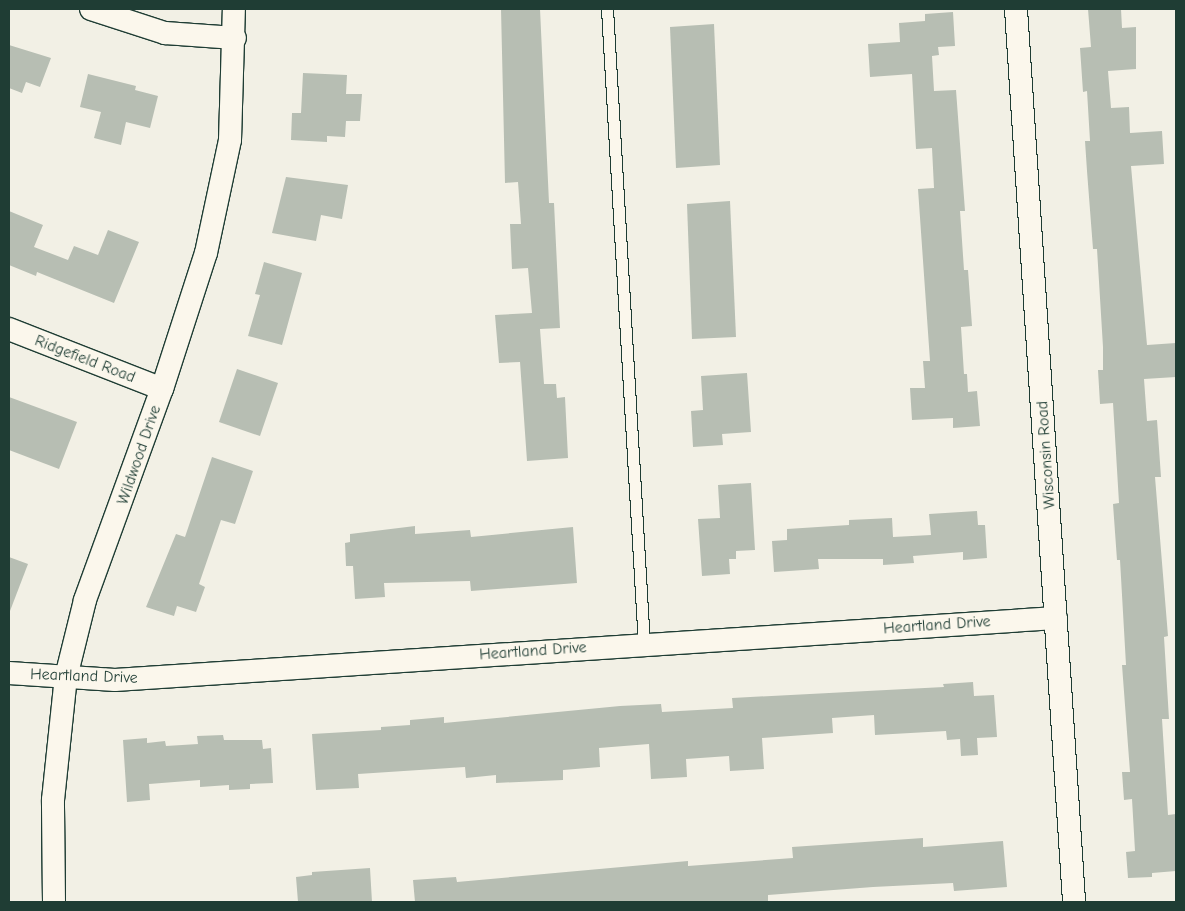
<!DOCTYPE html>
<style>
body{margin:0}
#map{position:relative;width:1185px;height:911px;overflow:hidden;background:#f2f0e5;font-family:"Comic Neue",sans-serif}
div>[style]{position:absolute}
.building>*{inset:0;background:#b7beb3}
.roads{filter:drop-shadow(1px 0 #1f3d34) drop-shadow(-1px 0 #1f3d34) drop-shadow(0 1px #1f3d34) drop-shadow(0 -1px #1f3d34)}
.lane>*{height:11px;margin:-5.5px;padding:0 5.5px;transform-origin:5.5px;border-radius:5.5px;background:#fbf7ec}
.street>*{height:22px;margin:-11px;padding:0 11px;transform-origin:11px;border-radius:11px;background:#fbf7ec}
span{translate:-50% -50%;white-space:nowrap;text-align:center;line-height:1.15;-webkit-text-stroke:4px #fbf7ec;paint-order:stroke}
.street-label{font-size:16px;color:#1f3d34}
.frame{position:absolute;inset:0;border:10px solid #1f3d34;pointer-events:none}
</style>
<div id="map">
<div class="building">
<i style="clip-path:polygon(501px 9px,540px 9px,549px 203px,554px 203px,560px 328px,540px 329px,544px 384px,556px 384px,557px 398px,565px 397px,568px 458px,527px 461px,520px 362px,499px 363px,495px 315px,532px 313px,528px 268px,512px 269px,510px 224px,521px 224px,518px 182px,505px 183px)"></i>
<i style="clip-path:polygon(1088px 9px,1121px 9px,1122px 28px,1136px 27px,1136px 69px,1108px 71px,1111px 108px,1129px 107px,1130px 133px,1162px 131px,1164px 164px,1131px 166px,1147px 345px,1176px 343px,1176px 377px,1144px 379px,1147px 421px,1157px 420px,1161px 477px,1155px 477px,1168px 636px,1164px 637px,1169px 719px,1162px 719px,1168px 815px,1176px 814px,1176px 871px,1152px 873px,1152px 877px,1128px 878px,1126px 852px,1135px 851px,1132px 799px,1124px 800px,1122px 772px,1130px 772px,1122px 665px,1126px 665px,1120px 560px,1117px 560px,1113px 504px,1119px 503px,1113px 403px,1100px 404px,1098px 370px,1103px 370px,1103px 347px,1097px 249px,1093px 249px,1087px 171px,1085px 141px,1090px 141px,1087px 91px,1083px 92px,1080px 48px,1091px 47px)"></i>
<i style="clip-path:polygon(953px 12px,955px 46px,938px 47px,939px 55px,932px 56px,934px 91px,956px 90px,965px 211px,960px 211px,964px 270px,968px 270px,972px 326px,961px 327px,964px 374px,967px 374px,968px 392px,977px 391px,980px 426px,953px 428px,953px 418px,912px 420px,910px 388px,925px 388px,923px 361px,930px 361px,918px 189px,934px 188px,932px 148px,916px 149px,912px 74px,870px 77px,868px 44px,900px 42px,899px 23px,925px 21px,925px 14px)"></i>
<i style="clip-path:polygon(714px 24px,720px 165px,676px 168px,670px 27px)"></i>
<i style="clip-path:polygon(9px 45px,51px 58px,40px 87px,26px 82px,22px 93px,9px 88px)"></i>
<i style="clip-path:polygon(303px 73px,347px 75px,346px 94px,362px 94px,360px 121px,346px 121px,345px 137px,327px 136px,327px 142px,291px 140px,292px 113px,301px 113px)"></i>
<i style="clip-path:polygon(88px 74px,136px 86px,135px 90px,158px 96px,150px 128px,126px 122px,121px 145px,94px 138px,101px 112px,80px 107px)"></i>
<i style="clip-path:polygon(286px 177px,348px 185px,342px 219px,321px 215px,316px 241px,272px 233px)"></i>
<i style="clip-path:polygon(730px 201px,736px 337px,692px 339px,687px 204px)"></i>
<i style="clip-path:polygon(9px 211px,43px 225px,34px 247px,68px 260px,74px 246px,98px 255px,108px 230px,139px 242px,114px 303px,37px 272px,36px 276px,9px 265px)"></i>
<i style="clip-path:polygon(264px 262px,302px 273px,282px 345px,248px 336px,260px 295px,255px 294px)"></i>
<i style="clip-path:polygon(237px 369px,278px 383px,260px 436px,219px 422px)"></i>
<i style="clip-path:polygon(747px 373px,751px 432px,722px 434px,723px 445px,693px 447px,691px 411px,703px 410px,701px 376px)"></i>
<i style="clip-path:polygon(9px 397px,77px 422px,59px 469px,9px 450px)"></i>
<i style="clip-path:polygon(212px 457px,253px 471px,235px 524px,221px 520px,199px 584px,205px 587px,196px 612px,177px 606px,174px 616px,146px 607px,176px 534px,185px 537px)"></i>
<i style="clip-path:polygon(751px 483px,755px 550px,736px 551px,736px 559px,729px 559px,730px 574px,702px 576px,698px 519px,720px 518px,718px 485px)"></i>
<i style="clip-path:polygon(977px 511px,978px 525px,985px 525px,987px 558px,963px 560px,963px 552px,913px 556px,914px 563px,883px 565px,883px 559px,818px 559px,819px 569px,774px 572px,772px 541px,787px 540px,787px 529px,849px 525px,849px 520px,892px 518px,893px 537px,931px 535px,929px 514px)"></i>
<i style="clip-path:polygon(415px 526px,415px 534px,470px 530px,471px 537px,573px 527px,577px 583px,471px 591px,470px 581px,384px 583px,385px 597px,355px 599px,353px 566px,346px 566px,345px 543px,350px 542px,350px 534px)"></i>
<i style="clip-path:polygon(9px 557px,28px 564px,10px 611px,9px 611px)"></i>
<i style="clip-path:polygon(973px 682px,974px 696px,994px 695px,997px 737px,977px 738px,978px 755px,961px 756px,960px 739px,947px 740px,946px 731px,875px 735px,874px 715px,832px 718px,833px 733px,762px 738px,764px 769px,730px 771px,729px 756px,686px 759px,687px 777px,651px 779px,649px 744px,599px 748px,600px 767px,563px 770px,563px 780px,496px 783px,496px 775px,466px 778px,465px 767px,358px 774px,359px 788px,316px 790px,312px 734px,381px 730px,381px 727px,410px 725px,410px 720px,444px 717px,444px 723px,620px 706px,661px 704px,662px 712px,733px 708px,732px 698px,944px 687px,943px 684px)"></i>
<i style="clip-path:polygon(223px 735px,224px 740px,262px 740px,263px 749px,271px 748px,273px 783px,250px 784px,250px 789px,229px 790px,229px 785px,200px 787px,200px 780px,149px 784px,150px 800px,127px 802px,123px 740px,147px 738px,147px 743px,165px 741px,166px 746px,198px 744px,197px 736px)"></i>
<i style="clip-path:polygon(923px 838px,923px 847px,1003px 841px,1007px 887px,954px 891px,953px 883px,873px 887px,768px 895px,768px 902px,415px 902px,413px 880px,456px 877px,457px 882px,688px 861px,688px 866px,793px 858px,792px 847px)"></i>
<i style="clip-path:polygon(370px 868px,372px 902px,298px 902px,296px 877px,312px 875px,312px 872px)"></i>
</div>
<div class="roads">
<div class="lane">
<i style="left:607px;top:9px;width:636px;rotate:86.67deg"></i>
</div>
<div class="street">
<i style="left:91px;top:9px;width:78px;rotate:18deg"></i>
<i style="left:165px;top:33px;width:70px;rotate:4.1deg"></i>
<i style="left:1016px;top:9px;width:895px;rotate:86.28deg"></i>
<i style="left:9px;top:329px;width:164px;rotate:21.4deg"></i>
<i style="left:9px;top:673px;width:106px;rotate:3.8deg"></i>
<i style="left:115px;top:680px;width:943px;rotate:-3.77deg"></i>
<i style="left:54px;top:902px;width:102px;rotate:-90.6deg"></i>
<i style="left:53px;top:800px;width:124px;rotate:-84deg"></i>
<i style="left:66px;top:677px;width:79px;rotate:-76.1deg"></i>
<i style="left:85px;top:600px;width:225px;rotate:-70deg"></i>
<i style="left:162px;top:389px;width:143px;rotate:-72.1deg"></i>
<i style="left:206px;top:253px;width:116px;rotate:-78deg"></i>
<i style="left:230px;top:140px;width:131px;rotate:-88.3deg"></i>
</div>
</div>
<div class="street-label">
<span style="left:85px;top:359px;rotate:21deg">Ridgefield Road</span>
<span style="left:139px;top:455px;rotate:-71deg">Wildwood Drive</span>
<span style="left:1046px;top:455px;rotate:-94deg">Wisconsin Road</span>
<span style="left:937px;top:625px;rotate:-4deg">Heartland Drive</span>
<span style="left:533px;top:651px;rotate:-4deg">Heartland Drive</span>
<span style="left:84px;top:676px;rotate:2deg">Heartland Drive</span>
</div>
<div class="frame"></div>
</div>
